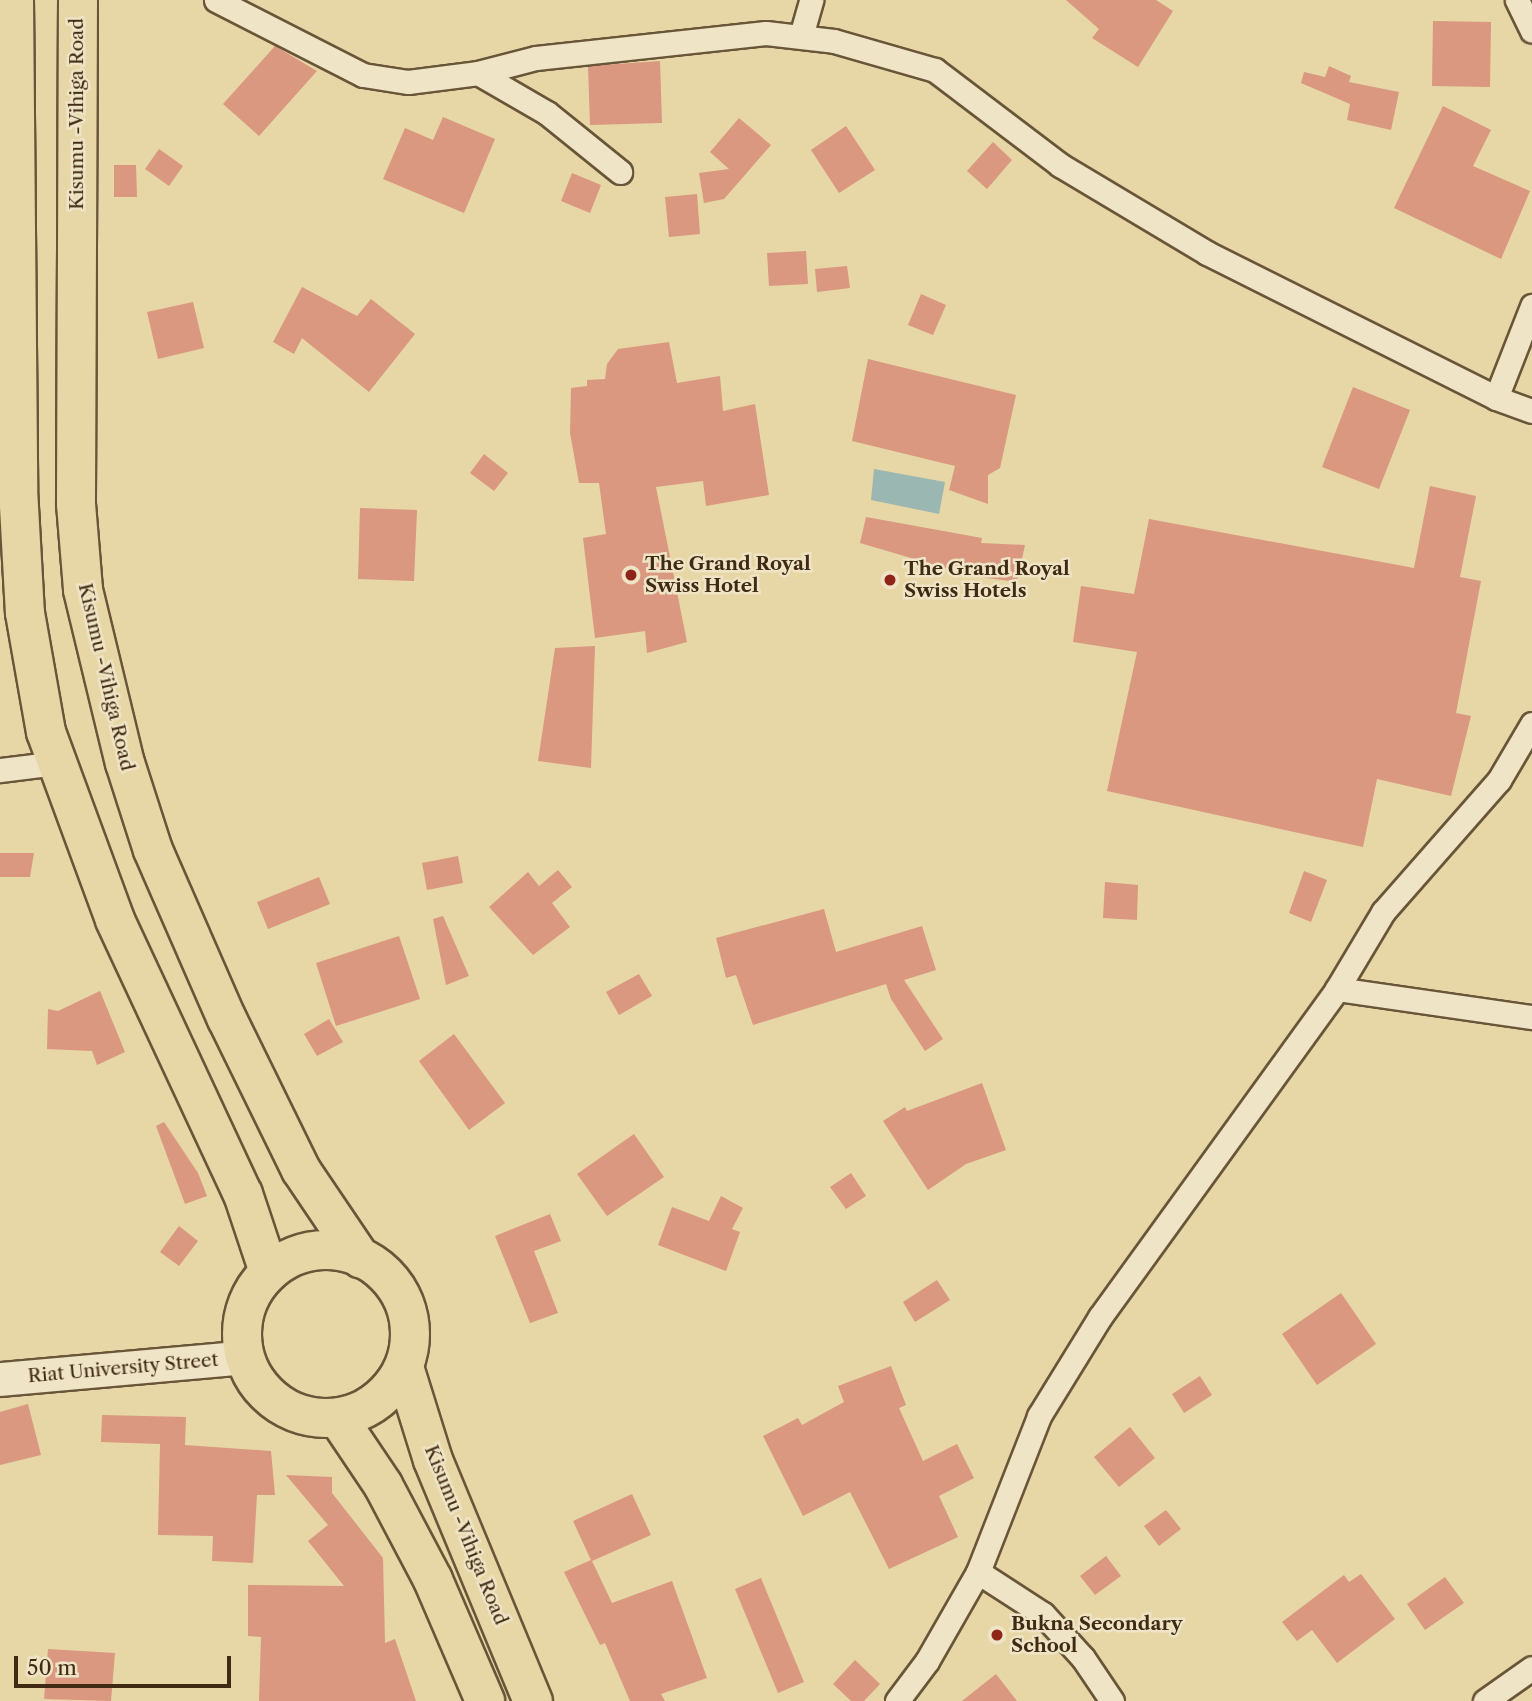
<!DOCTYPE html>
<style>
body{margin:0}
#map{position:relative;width:1532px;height:1701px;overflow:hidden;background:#e7d6a6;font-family:"Libre Caslon Text",serif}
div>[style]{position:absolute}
.water>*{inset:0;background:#9ab7b1}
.building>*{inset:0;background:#d9987f}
.roads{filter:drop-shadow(2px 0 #695538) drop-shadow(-2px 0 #695538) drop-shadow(0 2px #695538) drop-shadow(0 -2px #695538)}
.street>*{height:23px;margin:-11.5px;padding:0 11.5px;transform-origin:11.5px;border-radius:11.5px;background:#efe4c5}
.secondary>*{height:33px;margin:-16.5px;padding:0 16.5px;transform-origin:16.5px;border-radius:16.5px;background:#efe4c5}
.highway>*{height:38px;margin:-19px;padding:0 19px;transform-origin:19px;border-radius:19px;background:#e7d6a6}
.highway>.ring{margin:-19px;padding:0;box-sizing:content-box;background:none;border:38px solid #e7d6a6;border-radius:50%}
.dots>*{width:19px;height:19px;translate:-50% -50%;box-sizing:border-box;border:4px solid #efe4c5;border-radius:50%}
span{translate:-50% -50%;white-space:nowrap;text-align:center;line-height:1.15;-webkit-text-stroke:5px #efe4c5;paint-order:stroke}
.street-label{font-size:19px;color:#3f2a14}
.poi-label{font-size:19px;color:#3f2a14;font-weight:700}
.left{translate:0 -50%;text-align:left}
.scale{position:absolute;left:14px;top:1656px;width:217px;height:32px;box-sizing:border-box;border:4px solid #3f2a14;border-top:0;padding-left:9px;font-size:21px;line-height:24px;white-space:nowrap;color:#3f2a14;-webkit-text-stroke:5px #efe4c5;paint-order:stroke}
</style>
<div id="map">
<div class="water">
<i style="clip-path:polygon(874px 469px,945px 482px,939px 514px,871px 500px)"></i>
</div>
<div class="building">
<i style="clip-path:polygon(1066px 0,1156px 0,1173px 11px,1138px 67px,1092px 38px,1099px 29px)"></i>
<i style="clip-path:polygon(1433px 21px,1491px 22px,1490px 87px,1432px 86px)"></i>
<i style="clip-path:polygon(275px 46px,317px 71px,259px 136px,223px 104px)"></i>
<i style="clip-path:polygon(660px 61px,662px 123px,590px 125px,588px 66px)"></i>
<i style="clip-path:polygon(1329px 66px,1351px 76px,1349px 82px,1399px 92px,1391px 130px,1347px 120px,1350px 104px,1301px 83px,1304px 72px,1325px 77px)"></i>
<i style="clip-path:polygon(1443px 106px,1491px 130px,1473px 166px,1530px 191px,1501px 259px,1394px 208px)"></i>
<i style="clip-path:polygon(443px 117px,495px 139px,464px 213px,383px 179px,405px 128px,433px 140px)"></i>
<i style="clip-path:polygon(739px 118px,771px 145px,724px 199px,704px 203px,699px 173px,729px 169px,710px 152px)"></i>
<i style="clip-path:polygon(846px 126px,875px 170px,839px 193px,811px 150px)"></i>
<i style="clip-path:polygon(993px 142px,1012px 160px,987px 189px,967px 171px)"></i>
<i style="clip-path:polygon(159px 149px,183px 166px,169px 186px,145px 169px)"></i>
<i style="clip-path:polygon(114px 165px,136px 165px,137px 197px,114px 197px)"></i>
<i style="clip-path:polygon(572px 173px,601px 185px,590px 213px,561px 201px)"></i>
<i style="clip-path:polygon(697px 194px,700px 234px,669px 237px,665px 197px)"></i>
<i style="clip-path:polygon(806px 251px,808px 284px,769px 286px,767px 253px)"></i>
<i style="clip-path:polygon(847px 266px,850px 288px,817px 292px,815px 269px)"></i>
<i style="clip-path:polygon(302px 287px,357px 316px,371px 299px,415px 334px,369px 392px,302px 338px,294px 354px,273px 342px)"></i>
<i style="clip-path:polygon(921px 294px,946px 305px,933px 335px,908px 325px)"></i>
<i style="clip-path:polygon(193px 302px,204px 348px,158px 359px,147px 312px)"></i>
<i style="clip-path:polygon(669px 342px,677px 383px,720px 376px,723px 411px,755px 404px,769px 495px,706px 506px,703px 481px,656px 487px,687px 642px,647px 653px,645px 631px,595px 638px,583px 538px,606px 534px,599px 483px,579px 483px,570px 433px,571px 388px,587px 386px,587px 380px,605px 379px,607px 364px,618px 349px)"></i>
<i style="clip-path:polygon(868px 359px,1016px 395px,1000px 468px,988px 475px,988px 504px,949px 490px,955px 466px,852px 441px)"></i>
<i style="clip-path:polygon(1353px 387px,1410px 410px,1379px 489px,1322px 467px)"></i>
<i style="clip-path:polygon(484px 454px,508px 473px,494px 491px,470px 473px)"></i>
<i style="clip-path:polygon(1430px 486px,1476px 496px,1460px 577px,1481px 581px,1456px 713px,1471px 716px,1451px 796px,1377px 779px,1363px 847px,1107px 791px,1137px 652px,1073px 642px,1081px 586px,1134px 594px,1149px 519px,1414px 568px)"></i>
<i style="clip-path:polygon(360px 508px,417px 510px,414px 581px,358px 579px)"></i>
<i style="clip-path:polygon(866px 517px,982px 538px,981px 543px,1025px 545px,1017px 582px,972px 576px,860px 543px)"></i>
<i style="clip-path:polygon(595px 646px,591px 768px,538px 761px,555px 648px)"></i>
<i style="clip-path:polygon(0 853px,34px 853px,30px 877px,0 877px)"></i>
<i style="clip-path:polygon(458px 856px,463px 883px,427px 890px,422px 863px)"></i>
<i style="clip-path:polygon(558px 870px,572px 887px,552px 903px,570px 927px,533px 955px,489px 907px,528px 872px,539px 886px)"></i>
<i style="clip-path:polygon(1304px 871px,1327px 880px,1311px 922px,1289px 913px)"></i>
<i style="clip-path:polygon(319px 877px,330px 904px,268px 929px,257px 902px)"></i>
<i style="clip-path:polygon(1105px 882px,1138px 885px,1137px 920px,1103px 918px)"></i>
<i style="clip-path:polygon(824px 909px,836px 952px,922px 926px,936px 970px,904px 980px,943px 1039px,925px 1051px,891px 999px,886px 984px,753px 1025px,736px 975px,726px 978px,716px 938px)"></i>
<i style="clip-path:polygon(443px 916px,469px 976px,446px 985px,433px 919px)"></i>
<i style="clip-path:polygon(399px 936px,420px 999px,336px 1026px,316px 963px)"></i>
<i style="clip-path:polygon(639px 974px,652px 996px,619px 1015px,606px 992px)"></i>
<i style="clip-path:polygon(100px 991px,125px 1052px,97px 1065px,92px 1051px,47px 1049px,48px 1009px,58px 1011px)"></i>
<i style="clip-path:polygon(329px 1019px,343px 1042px,317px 1056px,304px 1034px)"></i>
<i style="clip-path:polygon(454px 1034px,505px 1103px,469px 1130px,419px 1061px)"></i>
<i style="clip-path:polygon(982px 1083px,1006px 1150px,966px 1164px,928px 1190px,883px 1121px,905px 1107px,907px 1111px)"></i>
<i style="clip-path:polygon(164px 1122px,198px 1173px,207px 1196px,185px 1204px,156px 1126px)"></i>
<i style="clip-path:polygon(634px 1134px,664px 1177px,607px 1216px,577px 1174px)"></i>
<i style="clip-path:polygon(851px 1173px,866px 1196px,846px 1209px,830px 1187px)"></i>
<i style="clip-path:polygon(721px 1196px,743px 1208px,732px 1229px,740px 1232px,726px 1271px,658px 1245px,672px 1207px,709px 1221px)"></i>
<i style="clip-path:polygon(550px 1214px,561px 1241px,534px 1251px,558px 1313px,530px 1323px,495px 1236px)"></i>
<i style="clip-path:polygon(179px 1226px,198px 1241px,179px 1266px,160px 1252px)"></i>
<i style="clip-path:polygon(937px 1280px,950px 1300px,915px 1322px,903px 1302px)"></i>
<i style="clip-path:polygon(1341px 1293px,1376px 1344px,1317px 1385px,1282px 1334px)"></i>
<i style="clip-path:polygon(891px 1366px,906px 1405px,899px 1408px,923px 1461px,957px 1444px,974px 1478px,939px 1496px,958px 1537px,889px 1569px,850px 1492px,803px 1516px,763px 1436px,798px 1418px,802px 1425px,844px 1402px,838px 1386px)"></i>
<i style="clip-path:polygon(1200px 1376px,1212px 1395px,1184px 1413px,1172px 1394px)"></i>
<i style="clip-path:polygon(28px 1404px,41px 1455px,0 1465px,0 1412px)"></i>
<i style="clip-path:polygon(102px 1415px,186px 1417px,185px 1445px,271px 1451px,275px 1495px,257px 1495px,253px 1563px,212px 1561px,213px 1536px,158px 1535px,160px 1444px,101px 1442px)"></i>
<i style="clip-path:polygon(1130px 1427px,1155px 1458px,1119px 1487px,1094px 1457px)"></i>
<i style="clip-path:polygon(286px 1475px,332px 1477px,332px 1493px,383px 1558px,385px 1643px,395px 1639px,416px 1701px,259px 1701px,261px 1637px,248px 1636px,248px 1585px,344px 1586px,308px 1541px,328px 1525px)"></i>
<i style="clip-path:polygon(632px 1494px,651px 1535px,592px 1561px,612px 1603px,672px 1581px,707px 1678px,661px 1694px,665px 1701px,630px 1701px,605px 1643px,600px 1645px,564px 1572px,591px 1560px,573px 1521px)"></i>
<i style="clip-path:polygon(1166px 1510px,1181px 1529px,1159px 1546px,1144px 1526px)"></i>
<i style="clip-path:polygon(1106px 1556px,1121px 1576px,1095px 1595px,1080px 1576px)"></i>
<i style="clip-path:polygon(1361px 1574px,1395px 1619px,1337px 1663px,1312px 1630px,1297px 1641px,1282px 1622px,1344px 1575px,1349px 1582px)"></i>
<i style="clip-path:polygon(1445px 1577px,1464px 1603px,1425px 1630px,1407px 1604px)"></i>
<i style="clip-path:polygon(761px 1578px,804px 1682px,778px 1693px,735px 1589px)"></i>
<i style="clip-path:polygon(48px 1649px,115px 1653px,111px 1701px,44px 1699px)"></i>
<i style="clip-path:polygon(855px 1660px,880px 1684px,864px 1701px,851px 1701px,833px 1684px)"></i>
<i style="clip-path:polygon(996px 1674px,1017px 1701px,962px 1701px)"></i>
</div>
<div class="roads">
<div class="street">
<i style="left:216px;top:0;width:165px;rotate:27deg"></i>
<i style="left:363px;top:75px;width:46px;rotate:8.8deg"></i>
<i style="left:408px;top:82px;width:71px;rotate:-7.3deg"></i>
<i style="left:478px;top:73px;width:60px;rotate:-14.5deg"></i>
<i style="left:536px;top:58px;width:231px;rotate:-6.2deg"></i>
<i style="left:766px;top:33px;width:68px;rotate:6.7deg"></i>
<i style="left:834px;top:41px;width:105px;rotate:16deg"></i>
<i style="left:935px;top:70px;width:157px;rotate:37.2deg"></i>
<i style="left:1060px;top:165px;width:171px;rotate:30.9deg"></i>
<i style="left:1207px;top:253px;width:323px;rotate:26.6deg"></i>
<i style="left:1496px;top:398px;width:38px;rotate:20deg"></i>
<i style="left:1517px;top:0;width:34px;rotate:64deg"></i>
<i style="left:801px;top:36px;width:37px;rotate:-74deg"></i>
<i style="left:478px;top:73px;width:80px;rotate:30.1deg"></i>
<i style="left:547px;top:113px;width:94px;rotate:38.9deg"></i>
<i style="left:1496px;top:398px;width:99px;rotate:-68.6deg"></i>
<i style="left:0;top:770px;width:57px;rotate:-7deg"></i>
<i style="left:1337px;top:989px;width:197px;rotate:8.2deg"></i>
<i style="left:978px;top:1572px;width:77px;rotate:32.9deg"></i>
<i style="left:1043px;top:1614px;width:59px;rotate:47.7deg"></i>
<i style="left:1083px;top:1658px;width:52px;rotate:56deg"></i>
<i style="left:897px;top:1701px;width:50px;rotate:-53.1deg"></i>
<i style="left:927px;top:1661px;width:103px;rotate:-60.2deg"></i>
<i style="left:978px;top:1572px;width:168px;rotate:-68.6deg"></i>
<i style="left:1039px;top:1416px;width:116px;rotate:-58.4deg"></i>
<i style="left:1100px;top:1317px;width:405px;rotate:-54.1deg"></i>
<i style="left:1337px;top:989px;width:90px;rotate:-59.1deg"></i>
<i style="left:1383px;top:912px;width:176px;rotate:-48.7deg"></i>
<i style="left:1499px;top:780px;width:65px;rotate:-59.5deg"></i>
<i style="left:1485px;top:1701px;width:57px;rotate:-35.1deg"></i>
</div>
<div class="secondary">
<i style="left:0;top:1379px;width:247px;rotate:-5.1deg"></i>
</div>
<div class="highway">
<i style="left:14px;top:0;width:489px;rotate:89.5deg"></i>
<i style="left:18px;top:489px;width:124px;rotate:86.8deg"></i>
<i style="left:25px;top:613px;width:121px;rotate:80deg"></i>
<i style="left:46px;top:732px;width:200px;rotate:69.8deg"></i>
<i style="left:115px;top:920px;width:302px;rotate:65deg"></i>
<i style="left:243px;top:1194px;width:82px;rotate:71.6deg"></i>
<i style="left:78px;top:0;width:504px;rotate:90.23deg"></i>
<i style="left:76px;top:504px;width:86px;rotate:85.3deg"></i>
<i style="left:83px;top:590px;width:178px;rotate:76.4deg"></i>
<i style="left:125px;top:763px;width:91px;rotate:72.2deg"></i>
<i style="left:153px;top:850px;width:184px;rotate:66.4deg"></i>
<i style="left:227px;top:1019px;width:168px;rotate:63.9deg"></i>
<i style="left:301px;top:1170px;width:107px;rotate:56deg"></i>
<i class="ring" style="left:242px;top:1250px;width:130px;height:130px"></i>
<i style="left:404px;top:1367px;width:97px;rotate:72.7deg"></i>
<i style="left:433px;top:1460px;width:261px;rotate:67.5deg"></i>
<i style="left:338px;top:1418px;width:81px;rotate:56.1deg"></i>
<i style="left:383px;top:1485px;width:107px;rotate:62.2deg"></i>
<i style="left:433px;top:1580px;width:132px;rotate:66.7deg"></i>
</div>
</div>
<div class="dots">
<i style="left:631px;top:575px;background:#8f2418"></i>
<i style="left:890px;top:580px;background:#8f2418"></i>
<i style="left:997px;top:1635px;background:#8f2418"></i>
</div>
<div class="street-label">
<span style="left:77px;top:114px;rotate:-90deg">Kisumu -Vihiga Road</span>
<span style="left:106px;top:677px;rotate:77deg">Kisumu -Vihiga Road</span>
<span style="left:123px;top:1368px;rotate:-5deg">Riat University Street</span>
<span style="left:466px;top:1535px;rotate:68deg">Kisumu -Vihiga Road</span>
</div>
<div class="poi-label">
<span class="left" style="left:645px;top:575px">The Grand Royal<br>Swiss Hotel</span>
<span class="left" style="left:904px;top:580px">The Grand Royal<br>Swiss Hotels</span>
<span class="left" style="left:1011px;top:1635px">Bukna Secondary<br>School</span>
</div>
<div class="scale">50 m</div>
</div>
